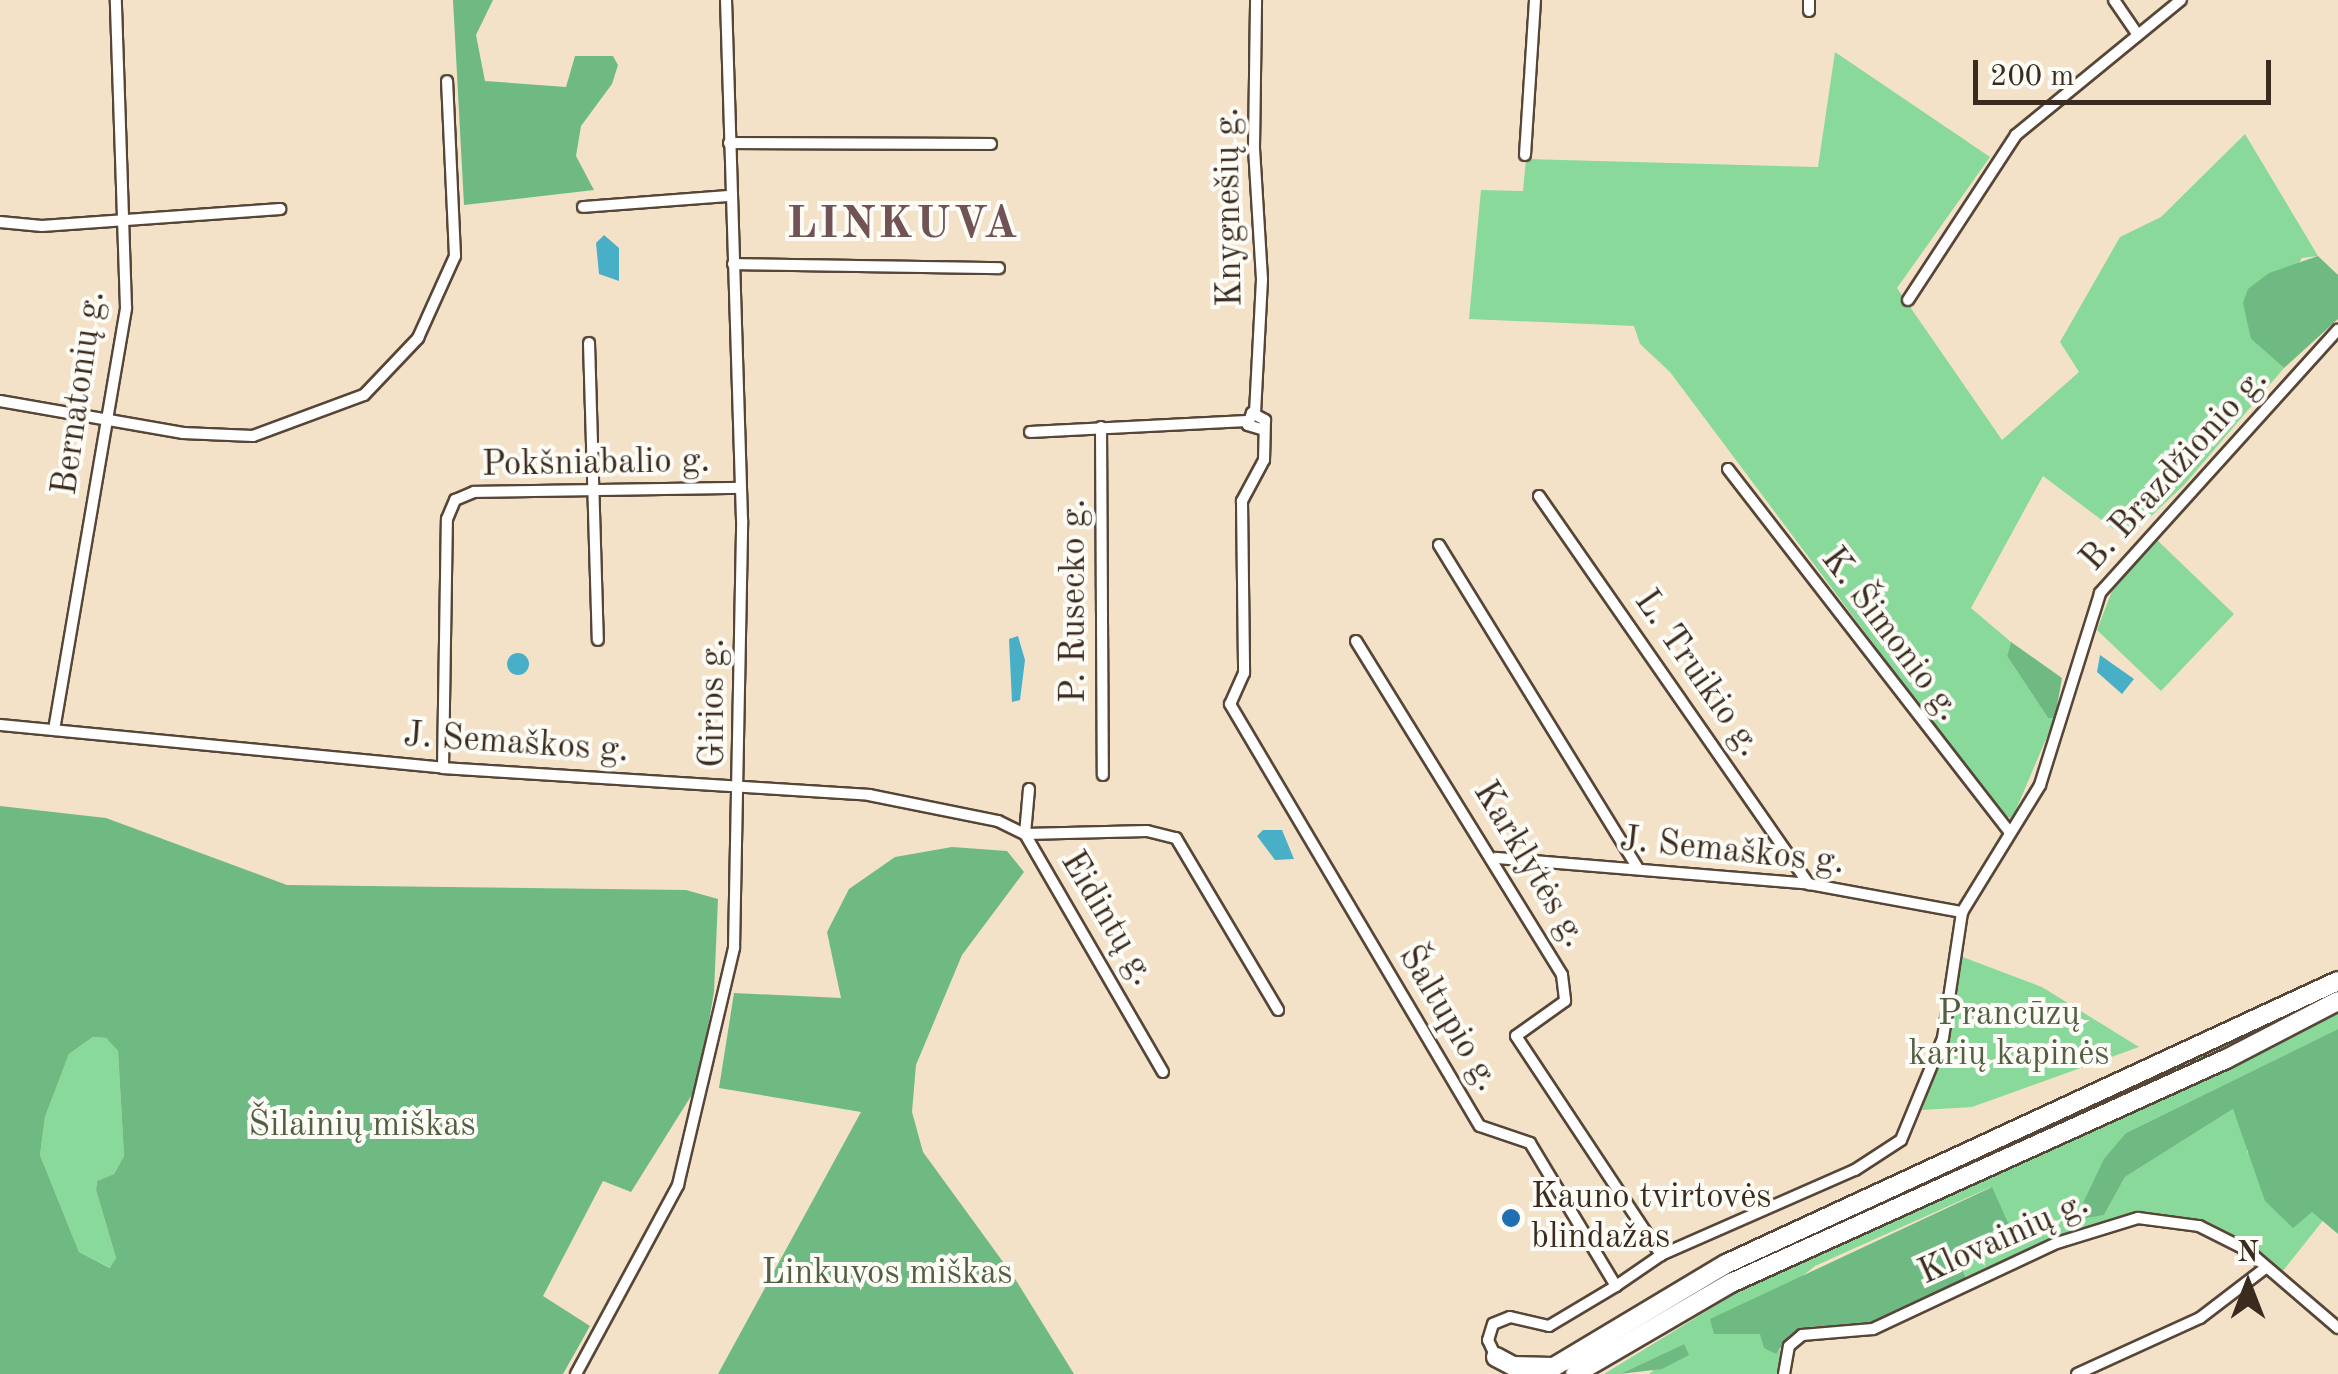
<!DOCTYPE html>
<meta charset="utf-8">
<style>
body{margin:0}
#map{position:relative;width:2338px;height:1374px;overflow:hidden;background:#f4e2c8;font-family:"Old Standard TT",serif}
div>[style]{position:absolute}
.green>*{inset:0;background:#89da9a}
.forest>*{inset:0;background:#6eba82}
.water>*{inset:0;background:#48afc7}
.round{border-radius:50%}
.roads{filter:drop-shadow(2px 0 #574638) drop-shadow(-2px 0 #574638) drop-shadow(0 2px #574638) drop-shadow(0 -2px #574638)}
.minor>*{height:10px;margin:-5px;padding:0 5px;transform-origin:5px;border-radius:5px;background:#fff}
.trunk>*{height:18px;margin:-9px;padding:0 9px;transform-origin:9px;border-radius:9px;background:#fff}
.dots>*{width:28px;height:28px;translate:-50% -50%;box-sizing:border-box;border:5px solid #fdfcf7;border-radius:50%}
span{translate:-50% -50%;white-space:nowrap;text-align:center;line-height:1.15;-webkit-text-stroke:8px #fdfcf7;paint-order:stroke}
.street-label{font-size:35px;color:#3b2a1e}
.park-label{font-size:35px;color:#525f43}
.poi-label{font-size:35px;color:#3b2a1e}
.left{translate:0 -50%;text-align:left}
.district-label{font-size:45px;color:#715255;font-weight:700;letter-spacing:2.5px}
.north{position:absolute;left:2198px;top:1234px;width:100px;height:100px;-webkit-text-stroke:8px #fdfcf7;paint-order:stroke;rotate:0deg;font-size:28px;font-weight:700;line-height:40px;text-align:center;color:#3b2a1e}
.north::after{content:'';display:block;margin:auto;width:35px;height:45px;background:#3b2a1e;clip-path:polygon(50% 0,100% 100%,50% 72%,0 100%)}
.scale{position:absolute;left:1973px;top:60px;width:298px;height:45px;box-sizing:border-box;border:5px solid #3b2a1e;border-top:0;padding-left:12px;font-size:30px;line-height:35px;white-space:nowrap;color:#3b2a1e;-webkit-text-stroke:8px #fdfcf7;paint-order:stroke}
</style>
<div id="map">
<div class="green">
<i style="clip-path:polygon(1835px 52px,1990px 157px,1897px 288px,2002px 440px,2079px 372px,2060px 342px,2120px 237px,2161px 217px,2245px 134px,2318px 256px,2302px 258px,2251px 339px,2284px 368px,2184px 485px,2127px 539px,2043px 476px,1971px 608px,2011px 642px,2007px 656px,2048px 718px,2055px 718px,2012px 819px,2001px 814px,1670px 372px,1640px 344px,1634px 326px,1469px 319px,1481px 190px,1523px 191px,1526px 159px,1818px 167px)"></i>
<i style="clip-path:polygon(2155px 538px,2234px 614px,2161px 691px,2097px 630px,2112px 591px)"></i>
<i style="clip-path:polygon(1960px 956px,2042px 987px,2139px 1047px,1972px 1107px,1922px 1110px,1949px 1034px)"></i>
<i style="clip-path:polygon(2338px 988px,2241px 1044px,1731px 1274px,1554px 1374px,1730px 1268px)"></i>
<i style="clip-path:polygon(2338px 1014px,2338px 1029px,2126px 1133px,2104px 1215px,2125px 1177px,2233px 1109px,2248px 1139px,2247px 1152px,2325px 1218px,2282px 1272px,2228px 1233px,2200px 1222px,2140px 1215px,2076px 1230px,1968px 1280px,1958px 1262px,1991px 1187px,1815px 1266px,1730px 1334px,1761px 1334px,1775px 1354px,1781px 1349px,1779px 1374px,1649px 1374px,1684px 1344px,1620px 1374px,1604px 1374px,1736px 1293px)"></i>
<i style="clip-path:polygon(93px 1037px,106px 1038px,118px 1051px,124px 1156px,114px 1174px,97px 1181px,96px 1190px,116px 1258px,111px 1268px,79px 1252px,40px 1155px,45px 1117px,69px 1054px)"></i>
</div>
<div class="forest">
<i style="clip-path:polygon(453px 0,493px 0,476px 35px,485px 81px,566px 87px,575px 56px,613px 56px,618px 65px,612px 84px,581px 126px,576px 156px,594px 190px,464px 205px)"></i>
<i style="clip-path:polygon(2318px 256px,2338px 275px,2338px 319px,2284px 368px,2251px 339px,2243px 303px,2248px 289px,2269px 273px)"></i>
<i style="clip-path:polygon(2011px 642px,2062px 678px,2055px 718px,2048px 718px,2007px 656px)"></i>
<i style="clip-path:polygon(evenodd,0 806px,106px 818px,287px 885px,686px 890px,718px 899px,714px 992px,698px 1085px,631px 1192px,603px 1181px,543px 1296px,590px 1326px,563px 1374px,0 1374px,0 806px,93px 1037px,106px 1038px,118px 1051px,124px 1156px,114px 1174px,97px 1181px,96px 1190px,116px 1258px,110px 1268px,79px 1252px,40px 1155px,45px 1117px,69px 1054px,93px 1037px)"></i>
<i style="clip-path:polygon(952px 847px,1007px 851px,1024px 872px,962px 955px,916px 1065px,912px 1112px,923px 1152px,1014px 1277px,1074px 1374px,718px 1374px,861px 1112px,719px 1088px,734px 993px,841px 998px,827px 932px,849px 889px,895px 857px)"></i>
<i style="clip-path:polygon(2338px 1029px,2338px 1234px,2312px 1212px,2293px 1228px,2265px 1201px,2233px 1109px,2125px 1177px,2104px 1215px,2075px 1220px,2104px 1159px,2126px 1133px)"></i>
<i style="clip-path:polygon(1992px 1187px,2013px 1234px,1959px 1262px,1967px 1280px,1873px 1324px,1808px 1327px,1789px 1336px,1776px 1354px,1764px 1348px,1760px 1334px,1714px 1334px,1710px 1319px)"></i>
<i style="clip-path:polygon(1684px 1344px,1689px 1355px,1662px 1369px,1620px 1374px)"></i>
</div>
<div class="water">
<i style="clip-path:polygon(604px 235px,619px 248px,619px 281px,599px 274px,596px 243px)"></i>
<i style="clip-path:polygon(1018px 636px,1025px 660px,1020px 700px,1012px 702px,1009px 639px)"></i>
<i class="round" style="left:507px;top:653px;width:22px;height:22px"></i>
<i style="clip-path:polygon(2100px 655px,2134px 679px,2122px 694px,2097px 672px)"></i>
<i style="clip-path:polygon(1263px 830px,1282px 830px,1294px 859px,1275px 860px,1257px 836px)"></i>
</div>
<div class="roads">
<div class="minor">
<i style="left:1809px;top:0;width:11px;rotate:90deg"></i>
<i style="left:2114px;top:0;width:42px;rotate:55.6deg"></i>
<i style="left:729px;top:143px;width:262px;rotate:0.2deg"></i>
<i style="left:1525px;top:155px;width:155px;rotate:-86.3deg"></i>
<i style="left:583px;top:207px;width:147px;rotate:-4.3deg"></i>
<i style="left:0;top:222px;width:42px;rotate:5.4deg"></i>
<i style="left:42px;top:226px;width:239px;rotate:-4.1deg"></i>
<i style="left:733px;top:264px;width:266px;rotate:0.9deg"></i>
<i style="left:1908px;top:300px;width:197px;rotate:-56.8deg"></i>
<i style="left:2016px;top:135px;width:213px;rotate:-39.3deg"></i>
<i style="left:589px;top:343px;width:297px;rotate:88.3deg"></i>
<i style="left:0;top:401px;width:186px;rotate:9.9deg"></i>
<i style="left:183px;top:433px;width:70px;rotate:2.5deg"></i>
<i style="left:253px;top:436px;width:118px;rotate:-20.3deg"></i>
<i style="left:364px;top:395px;width:79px;rotate:-46.5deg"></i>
<i style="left:418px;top:338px;width:90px;rotate:-65.7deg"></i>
<i style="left:455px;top:256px;width:175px;rotate:-92.6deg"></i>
<i style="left:1255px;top:413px;width:134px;rotate:-87deg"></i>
<i style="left:1262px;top:279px;width:131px;rotate:-93.5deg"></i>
<i style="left:1254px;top:148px;width:148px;rotate:-89.2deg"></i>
<i style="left:1101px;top:427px;width:348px;rotate:89.7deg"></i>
<i style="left:1261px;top:429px;width:14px;rotate:-163deg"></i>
<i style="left:1248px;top:425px;width:13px;rotate:-72deg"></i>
<i style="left:1252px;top:413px;width:15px;rotate:28deg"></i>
<i style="left:1265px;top:420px;width:40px;rotate:91.4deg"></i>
<i style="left:1264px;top:460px;width:47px;rotate:118.2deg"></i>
<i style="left:1242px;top:501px;width:172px;rotate:89.3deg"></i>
<i style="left:1244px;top:673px;width:34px;rotate:114deg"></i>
<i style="left:1230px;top:704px;width:490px;rotate:59.4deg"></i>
<i style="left:1480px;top:1126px;width:53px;rotate:18.8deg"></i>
<i style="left:1530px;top:1143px;width:167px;rotate:59deg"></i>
<i style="left:1616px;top:1286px;width:78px;rotate:149.2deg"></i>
<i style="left:1549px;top:1326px;width:40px;rotate:-167deg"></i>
<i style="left:1510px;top:1317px;width:18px;rotate:158deg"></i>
<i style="left:1493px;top:1324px;width:17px;rotate:107deg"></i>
<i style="left:1488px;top:1340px;width:19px;rotate:65deg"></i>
<i style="left:1030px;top:432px;width:217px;rotate:-2.9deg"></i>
<i style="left:1728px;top:469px;width:460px;rotate:52.2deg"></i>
<i style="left:1539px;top:496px;width:473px;rotate:55.2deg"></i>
<i style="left:1439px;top:545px;width:380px;rotate:58.4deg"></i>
<i style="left:1356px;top:641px;width:392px;rotate:58.3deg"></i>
<i style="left:1562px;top:975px;width:26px;rotate:83deg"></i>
<i style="left:1565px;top:1001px;width:60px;rotate:144.5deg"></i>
<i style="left:1516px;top:1036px;width:263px;rotate:56.5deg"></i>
<i style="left:0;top:725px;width:445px;rotate:5.5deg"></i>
<i style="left:443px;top:768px;width:427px;rotate:3.6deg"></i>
<i style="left:869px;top:795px;width:132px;rotate:11.4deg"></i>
<i style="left:998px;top:821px;width:30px;rotate:26deg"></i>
<i style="left:1025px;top:834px;width:122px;rotate:-1.4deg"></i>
<i style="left:1147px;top:831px;width:30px;rotate:14deg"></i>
<i style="left:1176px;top:838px;width:200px;rotate:59.3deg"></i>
<i style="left:54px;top:730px;width:428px;rotate:-80.3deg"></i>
<i style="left:126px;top:308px;width:308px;rotate:-91.9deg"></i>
<i style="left:443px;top:768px;width:249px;rotate:-89.1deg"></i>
<i style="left:447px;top:519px;width:21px;rotate:-67deg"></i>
<i style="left:455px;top:500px;width:21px;rotate:-23deg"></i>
<i style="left:474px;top:492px;width:266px;rotate:-0.9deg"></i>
<i style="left:1029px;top:789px;width:45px;rotate:95.1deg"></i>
<i style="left:1025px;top:834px;width:275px;rotate:59.9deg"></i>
<i style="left:1496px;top:858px;width:314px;rotate:4.7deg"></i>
<i style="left:1809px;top:884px;width:156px;rotate:10.4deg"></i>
<i style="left:1616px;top:1286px;width:55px;rotate:-34.6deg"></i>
<i style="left:1661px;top:1255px;width:212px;rotate:-23.7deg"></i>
<i style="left:1855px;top:1170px;width:55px;rotate:-33.1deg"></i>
<i style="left:1901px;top:1140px;width:110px;rotate:-67.6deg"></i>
<i style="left:1943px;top:1038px;width:127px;rotate:-81.4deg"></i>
<i style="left:1962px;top:912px;width:149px;rotate:-58.4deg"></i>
<i style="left:2040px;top:785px;width:201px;rotate:-72.6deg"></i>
<i style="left:2100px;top:593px;width:355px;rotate:-47.9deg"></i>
<i style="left:576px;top:1374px;width:215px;rotate:-61.6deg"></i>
<i style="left:678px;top:1185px;width:244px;rotate:-76.7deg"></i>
<i style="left:734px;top:948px;width:428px;rotate:-88.9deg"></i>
<i style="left:742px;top:520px;width:520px;rotate:-91.76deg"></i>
<i style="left:1784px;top:1374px;width:28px;rotate:-80deg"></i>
<i style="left:1789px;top:1346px;width:17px;rotate:-40deg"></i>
<i style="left:1802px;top:1335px;width:71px;rotate:-4.8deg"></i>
<i style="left:1873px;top:1329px;width:203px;rotate:-25.1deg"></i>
<i style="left:2057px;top:1243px;width:85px;rotate:-17.2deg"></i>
<i style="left:2138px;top:1218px;width:62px;rotate:7.5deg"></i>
<i style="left:2199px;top:1226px;width:54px;rotate:26.6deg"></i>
<i style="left:2247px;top:1250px;width:120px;rotate:40.6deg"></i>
<i style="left:2077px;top:1374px;width:135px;rotate:-24.5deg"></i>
<i style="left:2200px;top:1318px;width:81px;rotate:-37.4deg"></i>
</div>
<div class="trunk">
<i style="left:1496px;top:1357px;width:19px;rotate:28deg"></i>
<i style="left:1513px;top:1366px;width:40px;rotate:1.4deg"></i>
<i style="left:1542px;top:1374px;width:214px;rotate:-30.9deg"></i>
<i style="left:1726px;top:1264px;width:674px;rotate:-24.82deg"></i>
<i style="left:1575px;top:1374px;width:181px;rotate:-30.3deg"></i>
<i style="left:1731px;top:1283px;width:543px;rotate:-24.35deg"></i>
<i style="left:2226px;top:1059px;width:126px;rotate:-27.4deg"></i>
</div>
</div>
<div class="dots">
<i style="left:1511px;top:1218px;background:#1f6fb2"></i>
</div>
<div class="street-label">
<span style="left:1230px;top:207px;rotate:-91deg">Knygnešių g.</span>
<span style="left:80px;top:393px;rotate:-82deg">Bernatonių g.</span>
<span style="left:596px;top:464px;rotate:-1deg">Pokšniabalio g.</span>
<span style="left:2175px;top:470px;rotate:-48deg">B. Brazdžionio g.</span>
<span style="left:1075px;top:601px;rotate:-90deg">P. Rusecko g.</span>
<span style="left:1890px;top:635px;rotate:53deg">K. Šimonio g.</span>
<span style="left:1697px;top:674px;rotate:55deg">L. Truikio g.</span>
<span style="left:714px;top:703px;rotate:-90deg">Girios g.</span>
<span style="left:516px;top:744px;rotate:4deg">J. Semaškos g.</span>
<span style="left:1732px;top:852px;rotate:6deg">J. Semaškos g.</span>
<span style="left:1529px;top:865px;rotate:59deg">Karklytės g.</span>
<span style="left:1107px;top:919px;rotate:59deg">Eidintų g.</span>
<span style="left:1448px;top:1019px;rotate:59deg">Šaltupio g.</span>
<span style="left:2004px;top:1239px;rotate:-24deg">Klovainių g.</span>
</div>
<div class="park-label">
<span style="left:2009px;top:1035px">Prancūzų<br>karių kapinės</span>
<span style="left:362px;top:1126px">Šilainių miškas</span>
<span style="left:887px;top:1274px">Linkuvos miškas</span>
</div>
<div class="poi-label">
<span class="left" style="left:1531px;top:1218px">Kauno tvirtovės<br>blindažas</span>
</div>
<div class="district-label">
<span style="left:903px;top:226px">LINKUVA</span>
</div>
<div class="north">N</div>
<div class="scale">200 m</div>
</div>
